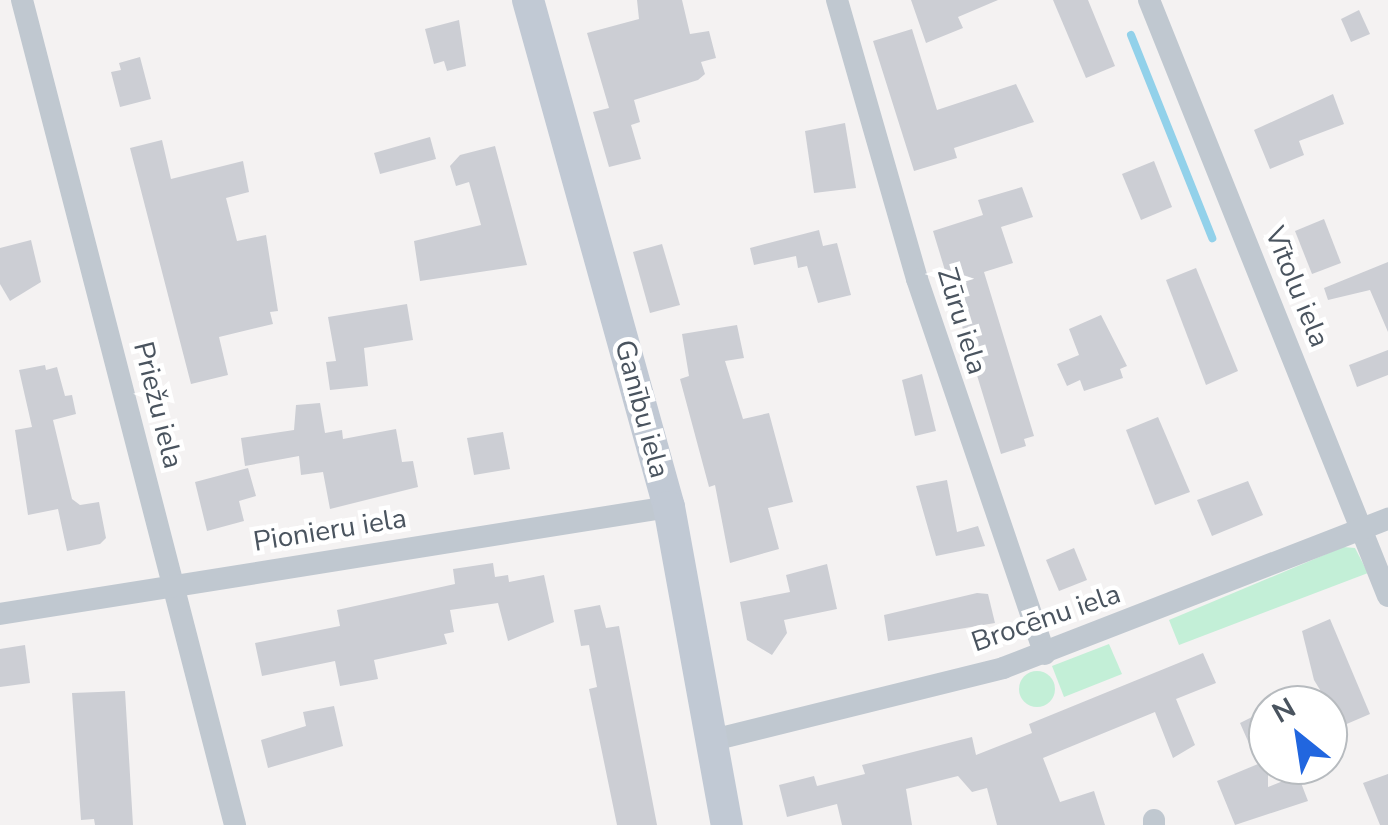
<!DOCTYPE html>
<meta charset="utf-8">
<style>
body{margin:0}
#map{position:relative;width:1388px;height:825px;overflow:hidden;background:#f4f2f2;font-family:"Nunito Sans",sans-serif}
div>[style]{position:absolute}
.green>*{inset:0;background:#c3efd7}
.round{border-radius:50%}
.stream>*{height:8px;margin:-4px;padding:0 4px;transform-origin:4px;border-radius:4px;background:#92d1ea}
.building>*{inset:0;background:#ccced4}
.street>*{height:22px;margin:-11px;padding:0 11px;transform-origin:11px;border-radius:11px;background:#c0c8d0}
.secondary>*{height:32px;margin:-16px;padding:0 16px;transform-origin:16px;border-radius:16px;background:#c1c9d4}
span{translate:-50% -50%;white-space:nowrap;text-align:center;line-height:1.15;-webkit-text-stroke:9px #fff;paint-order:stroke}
.street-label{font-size:28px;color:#4a545f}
.north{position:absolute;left:1248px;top:685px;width:100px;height:100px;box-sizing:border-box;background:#fff;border:2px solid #b7bbbf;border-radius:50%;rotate:330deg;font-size:28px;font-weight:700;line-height:40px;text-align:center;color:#4a545f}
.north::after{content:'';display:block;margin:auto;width:35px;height:45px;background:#2166df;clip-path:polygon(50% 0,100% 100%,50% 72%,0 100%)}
</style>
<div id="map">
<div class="green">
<i style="clip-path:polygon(1343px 547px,1355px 548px,1368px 573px,1179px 645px,1169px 620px)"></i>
<i style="clip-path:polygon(1109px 644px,1122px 674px,1064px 697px,1052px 666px)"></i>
<i class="round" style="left:1019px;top:671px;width:36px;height:36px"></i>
</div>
<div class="stream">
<i style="left:1131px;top:35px;width:219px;rotate:68.2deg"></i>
</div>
<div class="building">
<i style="clip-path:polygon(637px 0,682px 0,690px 34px,709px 31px,716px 58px,701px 62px,705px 74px,698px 80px,634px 100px,640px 122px,631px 125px,641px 159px,609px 167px,593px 112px,609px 108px,587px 33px,639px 19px)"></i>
<i style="clip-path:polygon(911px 0,998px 0,958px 17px,963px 28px,926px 43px)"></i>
<i style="clip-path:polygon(1053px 0,1088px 0,1115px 66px,1086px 78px)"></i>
<i style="clip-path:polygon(1359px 10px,1370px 34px,1351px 42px,1341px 19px)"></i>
<i style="clip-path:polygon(459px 20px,466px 66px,447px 71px,444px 61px,434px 64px,425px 29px)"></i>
<i style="clip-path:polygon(912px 29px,937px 110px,1016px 84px,1034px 122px,954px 148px,957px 158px,914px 171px,873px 41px)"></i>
<i style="clip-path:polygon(140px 57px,151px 99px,120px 107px,111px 72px,121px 70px,119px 63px)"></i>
<i style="clip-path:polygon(1333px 94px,1344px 124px,1299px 141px,1304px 155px,1270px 169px,1254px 130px)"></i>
<i style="clip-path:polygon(845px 123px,856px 188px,814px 193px,805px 131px)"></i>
<i style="clip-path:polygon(430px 137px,436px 159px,380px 174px,374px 153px)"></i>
<i style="clip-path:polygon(162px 140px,171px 179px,243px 161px,249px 192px,226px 198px,237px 241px,266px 235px,278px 311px,270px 312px,273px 324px,219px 337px,228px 375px,191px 384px,130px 148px)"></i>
<i style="clip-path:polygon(495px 146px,527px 265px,420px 281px,414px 241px,481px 225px,469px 182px,456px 186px,450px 166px,460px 155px)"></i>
<i style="clip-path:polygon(1154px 161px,1172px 207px,1141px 220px,1122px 174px)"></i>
<i style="clip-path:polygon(1022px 187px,1033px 217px,1001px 227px,1013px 263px,984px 272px,1034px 436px,1024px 439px,1026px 446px,1001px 454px,933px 231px,983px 215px,978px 200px)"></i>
<i style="clip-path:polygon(1324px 219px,1341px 263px,1312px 274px,1295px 231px)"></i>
<i style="clip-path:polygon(819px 230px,823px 246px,837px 243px,851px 295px,818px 303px,807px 266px,798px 268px,796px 256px,754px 265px,750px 248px)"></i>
<i style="clip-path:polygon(31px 240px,41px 282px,10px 301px,0 284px,0 248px)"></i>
<i style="clip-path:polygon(662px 244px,680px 305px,650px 313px,633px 252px)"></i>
<i style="clip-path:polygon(1388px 262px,1388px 332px,1370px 290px,1328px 300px,1324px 288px)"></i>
<i style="clip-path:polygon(1196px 268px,1238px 371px,1206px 385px,1166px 280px)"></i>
<i style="clip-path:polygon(407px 304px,413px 340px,364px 348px,368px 386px,330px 390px,326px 362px,336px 361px,328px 317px)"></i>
<i style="clip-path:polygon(1101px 315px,1127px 366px,1120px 369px,1123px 378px,1084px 391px,1080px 380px,1067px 386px,1057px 364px,1079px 355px,1069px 329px)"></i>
<i style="clip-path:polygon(737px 325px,744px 358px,725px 361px,743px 419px,769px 413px,793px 502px,768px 508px,779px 549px,730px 563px,715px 485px,709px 487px,680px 379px,689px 376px,682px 334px)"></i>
<i style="clip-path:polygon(1388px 350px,1388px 375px,1357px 387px,1349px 365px)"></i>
<i style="clip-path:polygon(45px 365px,46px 370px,57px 367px,65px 396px,72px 395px,76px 414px,53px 420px,72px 499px,80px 505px,99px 502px,106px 538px,100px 544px,67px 551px,58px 509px,28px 515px,15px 430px,32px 427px,19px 370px)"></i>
<i style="clip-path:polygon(922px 374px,936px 431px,915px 436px,902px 380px)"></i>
<i style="clip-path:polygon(320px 403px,325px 433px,342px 430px,343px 439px,396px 429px,402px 462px,413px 461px,418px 487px,330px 509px,323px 472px,301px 475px,299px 456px,245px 466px,241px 438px,294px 430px,296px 405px)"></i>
<i style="clip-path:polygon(1158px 417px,1190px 492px,1155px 505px,1126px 430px)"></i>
<i style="clip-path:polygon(503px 432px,510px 469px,474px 475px,467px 438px)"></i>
<i style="clip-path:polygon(248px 468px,256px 496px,239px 501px,244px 521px,207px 531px,195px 482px)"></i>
<i style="clip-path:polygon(947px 480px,957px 532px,978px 526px,985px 546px,936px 556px,916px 486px)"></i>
<i style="clip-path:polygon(1248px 481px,1263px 515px,1212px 536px,1197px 500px)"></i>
<i style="clip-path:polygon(1074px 548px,1087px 580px,1059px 591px,1046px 560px)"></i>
<i style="clip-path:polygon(493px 563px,495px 577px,508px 575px,509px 582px,544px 575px,554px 622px,508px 641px,498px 603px,450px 610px,454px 632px,444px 634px,447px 644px,374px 660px,378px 679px,340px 686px,335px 661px,262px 676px,255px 643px,340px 626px,337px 610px,455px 584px,453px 569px)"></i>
<i style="clip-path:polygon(827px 564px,837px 609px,784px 620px,787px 633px,772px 655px,747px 640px,740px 602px,790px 592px,786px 575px)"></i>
<i style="clip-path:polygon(977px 593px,988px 594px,995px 623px,888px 641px,884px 615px)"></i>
<i style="clip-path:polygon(600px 605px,606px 628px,619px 626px,657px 825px,617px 825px,589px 689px,597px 687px,589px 645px,581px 646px,574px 610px)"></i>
<i style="clip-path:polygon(1330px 619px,1370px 714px,1342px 726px,1314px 680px,1302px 631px)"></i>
<i style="clip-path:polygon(25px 645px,30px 683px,0 687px,0 649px)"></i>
<i style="clip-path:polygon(1203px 653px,1216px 683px,1176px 699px,1195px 745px,1173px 758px,1155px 712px,1043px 758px,1060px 802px,1094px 791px,1105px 825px,997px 825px,987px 788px,972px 792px,958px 776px,906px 789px,912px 825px,842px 825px,837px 804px,787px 817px,779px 785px,814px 776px,817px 786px,865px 774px,862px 765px,972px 737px,976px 755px,1032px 733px,1029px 724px)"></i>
<i style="clip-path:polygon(125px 691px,133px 825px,95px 825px,94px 819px,81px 820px,72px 693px)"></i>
<i style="clip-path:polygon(334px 706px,343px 746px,268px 768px,261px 740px,306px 726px,303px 712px)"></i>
<i style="clip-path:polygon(1268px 709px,1268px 787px,1298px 775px,1308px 801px,1235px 825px,1217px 781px,1258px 764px,1240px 723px)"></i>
<i style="clip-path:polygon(1388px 774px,1388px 825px,1380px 825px,1363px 783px)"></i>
</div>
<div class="street">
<i style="left:22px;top:0;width:852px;rotate:75.52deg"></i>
<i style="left:837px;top:0;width:290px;rotate:74deg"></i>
<i style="left:917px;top:279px;width:396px;rotate:71.2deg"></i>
<i style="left:1149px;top:0;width:642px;rotate:68.15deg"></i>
<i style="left:0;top:614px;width:678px;rotate:-9.09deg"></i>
<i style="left:713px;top:740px;width:299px;rotate:-13.9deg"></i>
<i style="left:1003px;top:668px;width:413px;rotate:-21.2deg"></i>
<i style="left:1154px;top:825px;width:5px;rotate:-90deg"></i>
</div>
<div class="secondary">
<i style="left:528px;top:0;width:526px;rotate:74.46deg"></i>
<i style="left:669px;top:507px;width:323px;rotate:79.7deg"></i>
</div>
<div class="street-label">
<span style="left:1297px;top:287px;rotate:68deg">Vītolu iela</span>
<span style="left:962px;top:321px;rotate:73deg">Zūru iela</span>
<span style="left:158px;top:405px;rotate:76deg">Priežu iela</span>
<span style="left:642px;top:409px;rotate:75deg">Ganību iela</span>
<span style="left:330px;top:530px;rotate:-9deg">Pionieru iela</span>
<span style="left:1046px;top:618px;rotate:-19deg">Brocēnu iela</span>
</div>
<div class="north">N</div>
</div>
